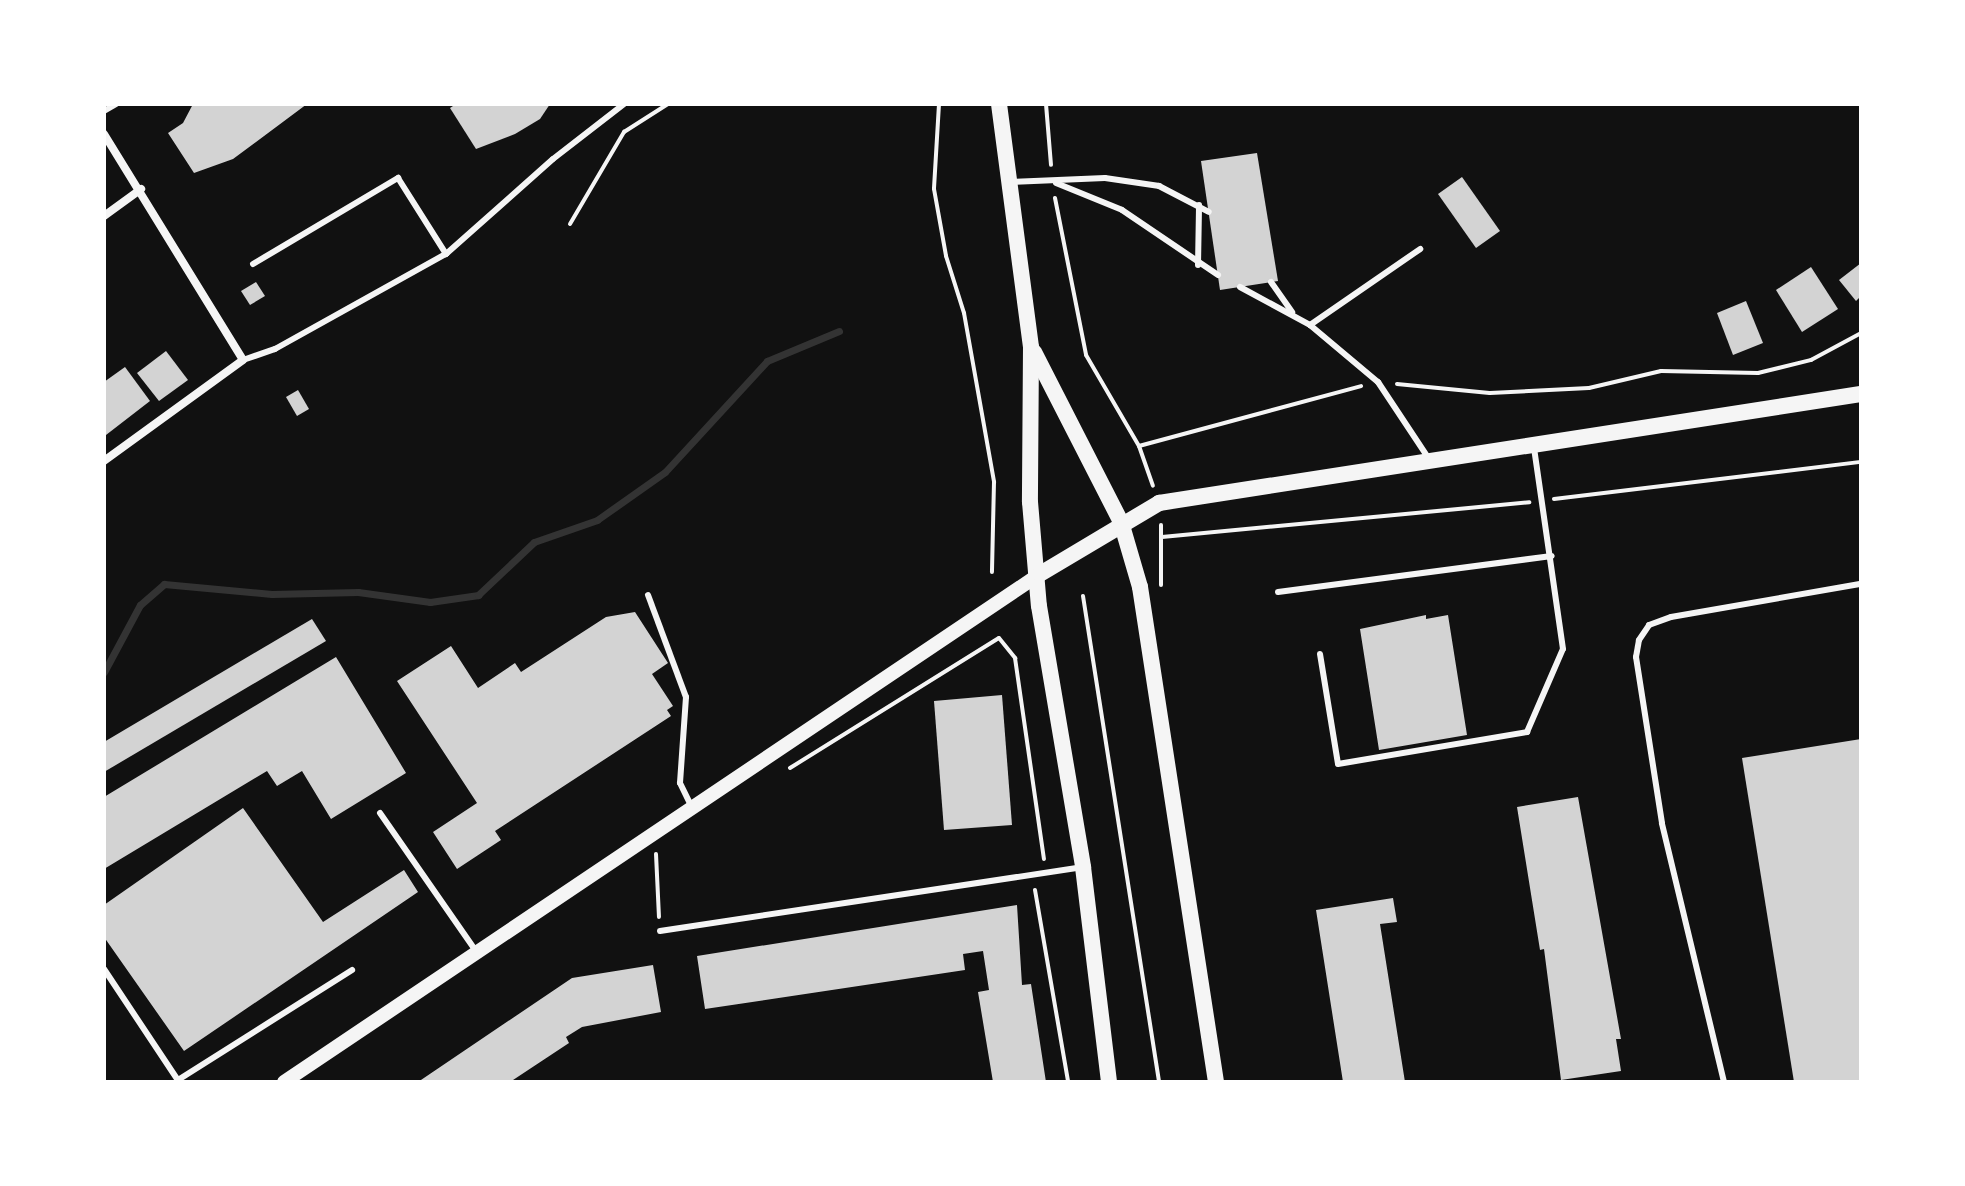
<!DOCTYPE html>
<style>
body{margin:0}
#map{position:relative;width:1965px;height:1186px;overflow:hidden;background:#111;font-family:Raleway,sans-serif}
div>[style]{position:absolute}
.stream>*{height:7px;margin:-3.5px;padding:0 3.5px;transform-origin:3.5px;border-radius:3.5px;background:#333}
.building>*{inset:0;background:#d3d3d3}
.path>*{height:4px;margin:-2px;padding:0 2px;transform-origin:2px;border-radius:2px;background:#f5f5f5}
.service>*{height:6px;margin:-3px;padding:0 3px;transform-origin:3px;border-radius:3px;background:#f5f5f5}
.minor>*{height:8px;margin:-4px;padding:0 4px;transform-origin:4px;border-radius:4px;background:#f5f5f5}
.tertiary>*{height:14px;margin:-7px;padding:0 7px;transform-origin:7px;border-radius:7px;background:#f5f5f5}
.secondary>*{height:16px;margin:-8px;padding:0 8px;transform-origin:8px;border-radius:8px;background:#f5f5f5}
span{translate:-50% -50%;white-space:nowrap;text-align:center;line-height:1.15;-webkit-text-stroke:8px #fff;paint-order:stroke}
.frame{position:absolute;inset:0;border:106px solid #fff;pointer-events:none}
</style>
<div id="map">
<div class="stream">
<i style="left:104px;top:672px;width:76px;rotate:-61.8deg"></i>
<i style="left:140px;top:605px;width:32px;rotate:-41deg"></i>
<i style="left:164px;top:584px;width:108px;rotate:5.3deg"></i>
<i style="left:272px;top:594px;width:86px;rotate:-1.3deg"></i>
<i style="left:358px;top:592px;width:73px;rotate:7.9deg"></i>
<i style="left:430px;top:602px;width:49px;rotate:-8.3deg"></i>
<i style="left:478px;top:595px;width:77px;rotate:-43.4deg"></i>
<i style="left:534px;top:542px;width:67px;rotate:-19.2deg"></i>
<i style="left:597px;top:520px;width:83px;rotate:-35.2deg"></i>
<i style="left:665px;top:472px;width:151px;rotate:-47.4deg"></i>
<i style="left:767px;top:361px;width:78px;rotate:-22.6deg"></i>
</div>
<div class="building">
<i style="clip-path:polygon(193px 104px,307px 104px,233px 159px,194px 173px,168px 133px,183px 123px)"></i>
<i style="clip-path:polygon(456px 104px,550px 104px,540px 119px,515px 134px,476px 149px,450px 108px)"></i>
<i style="clip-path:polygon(1257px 153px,1278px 281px,1220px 290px,1201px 161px)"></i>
<i style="clip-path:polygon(1462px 177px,1500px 231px,1476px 248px,1438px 194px)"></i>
<i style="clip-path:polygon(1861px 263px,1861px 296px,1856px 301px,1839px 280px)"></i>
<i style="clip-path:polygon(1811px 267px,1838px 309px,1802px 332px,1776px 290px)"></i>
<i style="clip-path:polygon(256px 282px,265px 296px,250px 305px,241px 291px)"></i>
<i style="clip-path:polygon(1746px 301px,1763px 343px,1733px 355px,1717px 313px)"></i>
<i style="clip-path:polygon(166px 351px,188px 380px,159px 401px,137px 373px)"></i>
<i style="clip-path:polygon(125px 367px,150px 401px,106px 435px,104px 382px)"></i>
<i style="clip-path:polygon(298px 390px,309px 409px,297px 416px,286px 397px)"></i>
<i style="clip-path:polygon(635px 612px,668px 663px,652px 674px,673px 706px,667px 710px,671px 716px,495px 831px,501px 840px,457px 869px,433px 832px,477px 803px,397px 681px,451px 646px,478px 688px,515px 663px,521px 672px,606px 617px)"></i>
<i style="clip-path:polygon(1426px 615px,1426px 619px,1448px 615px,1467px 735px,1379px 750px,1360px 629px)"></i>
<i style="clip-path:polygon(312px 619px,326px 641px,104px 772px,104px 742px)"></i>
<i style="clip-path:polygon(336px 657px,406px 773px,331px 819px,302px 771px,277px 786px,267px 771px,104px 869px,104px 797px)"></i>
<i style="clip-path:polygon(1002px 695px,1012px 825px,944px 830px,934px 701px)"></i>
<i style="clip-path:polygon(1861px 739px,1861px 1082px,1794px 1082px,1742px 758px)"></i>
<i style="clip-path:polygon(1578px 797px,1621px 1039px,1616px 1039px,1621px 1071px,1561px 1080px,1544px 949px,1540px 950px,1517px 807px)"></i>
<i style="clip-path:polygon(243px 808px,323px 922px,404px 870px,418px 892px,184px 1051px,104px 937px,104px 905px)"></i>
<i style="clip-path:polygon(1393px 898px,1397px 922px,1380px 924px,1405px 1082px,1343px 1082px,1316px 910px)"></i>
<i style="clip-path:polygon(1017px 905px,1022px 985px,1031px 984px,1046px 1082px,993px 1082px,978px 992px,989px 990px,983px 951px,963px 954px,965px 970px,705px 1009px,697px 956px)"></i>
<i style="clip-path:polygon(653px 965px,661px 1012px,582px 1027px,566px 1037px,569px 1043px,510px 1082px,418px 1082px,572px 978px)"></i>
</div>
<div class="path">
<i style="left:939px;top:104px;width:85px;rotate:93.4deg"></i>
<i style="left:934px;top:189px;width:68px;rotate:79.8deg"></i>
<i style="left:946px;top:256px;width:60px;rotate:72.5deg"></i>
<i style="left:964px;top:313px;width:172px;rotate:79.9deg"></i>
<i style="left:994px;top:482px;width:90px;rotate:91.3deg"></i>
<i style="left:1046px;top:104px;width:61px;rotate:85.3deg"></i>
<i style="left:1055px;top:198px;width:160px;rotate:78.8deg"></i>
<i style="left:1086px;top:355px;width:105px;rotate:59.8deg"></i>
<i style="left:1139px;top:446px;width:230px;rotate:-15.1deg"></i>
<i style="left:570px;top:224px;width:107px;rotate:-59.6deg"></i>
<i style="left:624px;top:132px;width:52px;rotate:-32.5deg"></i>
<i style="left:1397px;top:384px;width:93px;rotate:5.5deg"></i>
<i style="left:1490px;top:393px;width:99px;rotate:-2.9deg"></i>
<i style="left:1589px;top:388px;width:74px;rotate:-13.3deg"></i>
<i style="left:1661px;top:371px;width:97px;rotate:1.2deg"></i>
<i style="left:1758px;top:373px;width:55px;rotate:-13.8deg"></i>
<i style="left:1811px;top:360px;width:57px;rotate:-28.4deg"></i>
<i style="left:1139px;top:446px;width:42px;rotate:70.7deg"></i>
<i style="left:1554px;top:499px;width:309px;rotate:-6.9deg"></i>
<i style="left:1161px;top:525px;width:60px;rotate:90deg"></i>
<i style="left:1162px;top:537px;width:369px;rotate:-5.4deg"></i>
<i style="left:1083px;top:596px;width:492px;rotate:81.1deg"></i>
<i style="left:790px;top:768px;width:246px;rotate:-31.9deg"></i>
<i style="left:999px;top:638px;width:26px;rotate:51deg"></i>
<i style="left:1015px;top:658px;width:203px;rotate:81.8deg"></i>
<i style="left:656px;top:854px;width:63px;rotate:87.3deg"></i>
<i style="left:1035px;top:890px;width:195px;rotate:80.2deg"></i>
</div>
<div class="service">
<i style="left:104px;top:111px;width:14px;rotate:-30deg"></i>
<i style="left:1011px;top:182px;width:94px;rotate:-2.4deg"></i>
<i style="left:1105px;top:178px;width:55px;rotate:8.4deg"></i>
<i style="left:1159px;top:186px;width:56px;rotate:27.5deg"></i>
<i style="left:1056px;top:183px;width:71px;rotate:22.2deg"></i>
<i style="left:1122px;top:210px;width:116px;rotate:34.1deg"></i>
<i style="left:253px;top:264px;width:169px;rotate:-30.7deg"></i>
<i style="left:398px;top:178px;width:90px;rotate:57.7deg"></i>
<i style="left:1198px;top:265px;width:60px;rotate:-89deg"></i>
<i style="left:1271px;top:282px;width:37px;rotate:55deg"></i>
<i style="left:1240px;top:287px;width:80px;rotate:28.5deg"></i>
<i style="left:1310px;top:325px;width:89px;rotate:40deg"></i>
<i style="left:1378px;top:382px;width:92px;rotate:56.5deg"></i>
<i style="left:1310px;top:325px;width:134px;rotate:-34.6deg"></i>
<i style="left:243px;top:360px;width:34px;rotate:-19deg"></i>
<i style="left:275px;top:349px;width:196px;rotate:-29.1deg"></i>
<i style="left:446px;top:254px;width:143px;rotate:-41.6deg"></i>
<i style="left:553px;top:159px;width:90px;rotate:-37.8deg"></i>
<i style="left:1278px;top:592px;width:276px;rotate:-7.5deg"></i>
<i style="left:648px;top:595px;width:109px;rotate:69.6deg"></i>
<i style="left:686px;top:697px;width:86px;rotate:94deg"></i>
<i style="left:680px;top:783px;width:28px;rotate:64deg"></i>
<i style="left:1320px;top:654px;width:111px;rotate:80.7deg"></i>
<i style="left:1338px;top:764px;width:192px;rotate:-9.6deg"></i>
<i style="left:1527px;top:732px;width:90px;rotate:-66.6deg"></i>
<i style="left:1563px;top:649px;width:204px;rotate:-98.2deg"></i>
<i style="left:380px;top:813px;width:168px;rotate:55.2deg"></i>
<i style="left:660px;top:931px;width:428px;rotate:-8.6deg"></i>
<i style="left:104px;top:969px;width:136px;rotate:56.4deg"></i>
<i style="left:178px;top:1080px;width:206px;rotate:-32.3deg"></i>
<i style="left:1724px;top:1082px;width:266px;rotate:-103.5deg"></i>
<i style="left:1662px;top:823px;width:168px;rotate:-98.9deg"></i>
<i style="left:1636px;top:657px;width:17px;rotate:-80deg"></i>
<i style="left:1639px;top:640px;width:18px;rotate:-56deg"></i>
<i style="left:1649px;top:625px;width:23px;rotate:-20deg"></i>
<i style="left:1671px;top:617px;width:193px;rotate:-9.9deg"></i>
</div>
<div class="minor">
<i style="left:104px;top:134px;width:265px;rotate:58.4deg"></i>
<i style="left:243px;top:360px;width:172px;rotate:144deg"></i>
<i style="left:104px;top:216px;width:46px;rotate:-36.1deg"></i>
</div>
<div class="tertiary">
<i style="left:284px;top:1082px;width:911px;rotate:-33.9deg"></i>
</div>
<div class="secondary">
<i style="left:999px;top:104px;width:245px;rotate:82.5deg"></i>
<i style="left:1031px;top:347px;width:155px;rotate:90.4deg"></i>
<i style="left:1030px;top:502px;width:104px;rotate:85.1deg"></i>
<i style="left:1039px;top:606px;width:265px;rotate:80.4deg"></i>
<i style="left:1083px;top:867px;width:217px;rotate:83.1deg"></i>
<i style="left:1034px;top:352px;width:191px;rotate:62.9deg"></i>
<i style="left:1121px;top:522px;width:68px;rotate:73.7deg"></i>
<i style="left:1140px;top:587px;width:501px;rotate:81.27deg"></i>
<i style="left:1040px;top:574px;width:139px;rotate:-30.8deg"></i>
<i style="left:1159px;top:503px;width:710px;rotate:-8.83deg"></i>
</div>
<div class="frame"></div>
</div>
